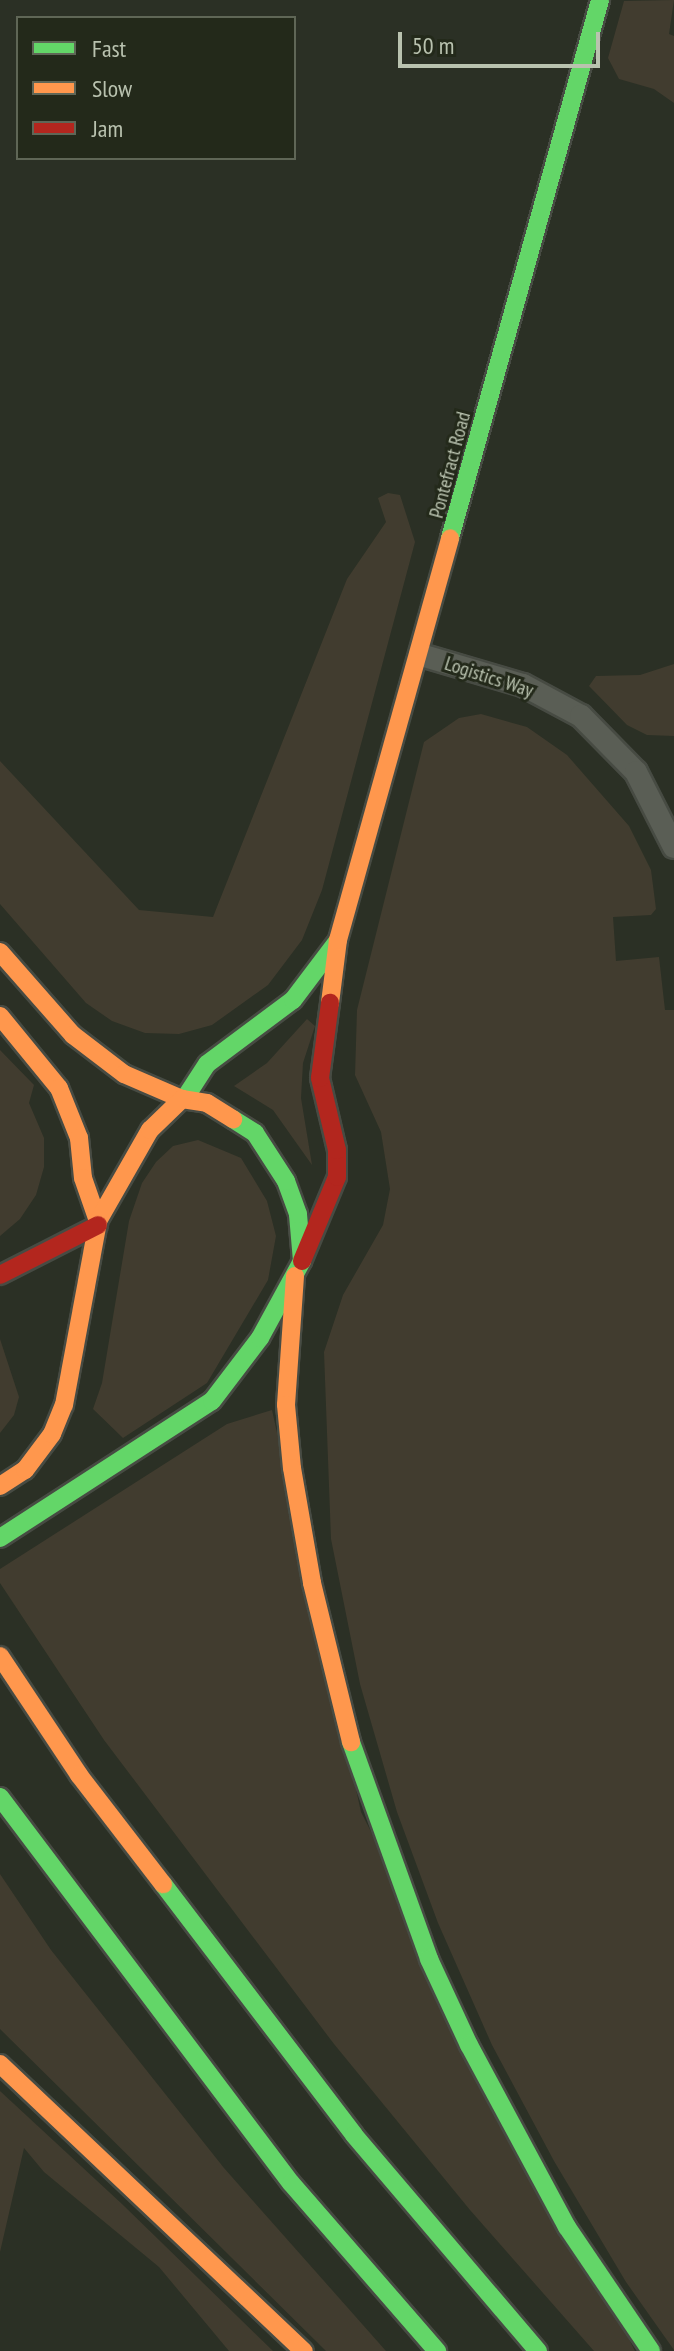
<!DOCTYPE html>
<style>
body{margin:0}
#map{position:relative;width:674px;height:2351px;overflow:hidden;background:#2b3025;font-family:"PT Sans Narrow",sans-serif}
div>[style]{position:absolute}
.green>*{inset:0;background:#413c2f}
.roads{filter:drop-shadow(2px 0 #474b43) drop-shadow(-2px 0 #474b43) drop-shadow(0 2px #474b43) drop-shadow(0 -2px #474b43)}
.street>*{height:22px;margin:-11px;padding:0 11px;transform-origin:11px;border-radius:11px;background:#5a5e55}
.fast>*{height:18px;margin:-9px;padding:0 9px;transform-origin:9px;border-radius:9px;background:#63d668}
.slow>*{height:18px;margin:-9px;padding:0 9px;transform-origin:9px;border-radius:9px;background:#ff974d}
.jam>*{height:18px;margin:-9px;padding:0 9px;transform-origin:9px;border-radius:9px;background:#b3261e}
span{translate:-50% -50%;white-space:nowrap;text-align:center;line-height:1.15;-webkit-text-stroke:6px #23291a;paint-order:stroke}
.street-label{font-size:20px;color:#b9c2af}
.legend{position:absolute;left:16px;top:16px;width:280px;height:144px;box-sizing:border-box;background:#23291a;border:2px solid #5f6656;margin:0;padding:10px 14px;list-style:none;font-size:24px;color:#b9c2af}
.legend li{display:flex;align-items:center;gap:16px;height:40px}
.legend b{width:40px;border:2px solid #5f6656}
.scale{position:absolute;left:398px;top:32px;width:202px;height:36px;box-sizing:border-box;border:4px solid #b9c2af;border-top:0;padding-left:10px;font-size:24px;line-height:28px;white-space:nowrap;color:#b9c2af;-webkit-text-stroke:6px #23291a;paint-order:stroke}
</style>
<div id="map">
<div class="green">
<i style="clip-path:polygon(674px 0,669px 34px,674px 36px,674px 103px,654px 89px,619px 79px,608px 58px,624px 1px)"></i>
<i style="clip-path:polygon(388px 493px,400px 495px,415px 542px,322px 890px,302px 940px,268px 985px,212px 1025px,179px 1034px,145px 1033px,112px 1021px,86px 1003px,0 904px,0 761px,139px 910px,213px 917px,347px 579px,386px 522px,378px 498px)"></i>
<i style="clip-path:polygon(674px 664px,674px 736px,647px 735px,627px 725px,589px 686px,596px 676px,640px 675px)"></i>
<i style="clip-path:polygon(481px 714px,527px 727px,567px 755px,629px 826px,651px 870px,656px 909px,651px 915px,613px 917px,616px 961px,659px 957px,665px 1010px,674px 1010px,674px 2350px,626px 2282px,554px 2161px,492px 2045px,438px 1923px,397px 1812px,360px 1684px,331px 1539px,324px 1352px,343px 1295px,383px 1225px,390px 1189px,381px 1132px,355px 1075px,357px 1010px,424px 742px,459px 718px)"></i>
<i style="clip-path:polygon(307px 1019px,315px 1026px,303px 1063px,301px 1098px,312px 1165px,273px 1110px,234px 1086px,267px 1063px)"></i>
<i style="clip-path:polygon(0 1050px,34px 1085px,29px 1103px,44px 1138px,44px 1167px,36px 1195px,20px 1219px,0 1236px)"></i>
<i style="clip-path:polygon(198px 1140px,241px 1158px,267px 1201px,276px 1236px,268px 1280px,207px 1383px,123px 1438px,93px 1409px,102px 1383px,129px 1221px,142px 1183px,156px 1162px,173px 1146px)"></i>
<i style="clip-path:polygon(0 1339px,19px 1397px,14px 1415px,0 1433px)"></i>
<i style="clip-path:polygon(272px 1410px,361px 1812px,635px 2351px,594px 2351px,470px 2210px,334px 2044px,104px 1740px,0 1583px,0 1569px,227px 1424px)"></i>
<i style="clip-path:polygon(0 1874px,51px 1950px,224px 2168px,386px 2351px,326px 2351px,0 2029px)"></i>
<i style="clip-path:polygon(0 2091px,122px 2204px,273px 2351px,229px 2351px,159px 2267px,44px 2172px,24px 2148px,0 2252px)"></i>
</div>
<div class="roads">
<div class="street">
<i style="left:421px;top:655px;width:106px;rotate:16.4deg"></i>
<i style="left:523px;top:685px;width:66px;rotate:28.1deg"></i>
<i style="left:581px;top:716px;width:78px;rotate:45.5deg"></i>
<i style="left:636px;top:772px;width:84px;rotate:63.1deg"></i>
</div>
<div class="fast">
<i style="left:450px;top:538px;width:559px;rotate:-74.42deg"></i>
<i style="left:185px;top:1098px;width:40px;rotate:-57.1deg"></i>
<i style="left:207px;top:1064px;width:107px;rotate:-36.7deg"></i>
<i style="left:293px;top:1000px;width:71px;rotate:-53deg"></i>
<i style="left:0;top:1538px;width:252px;rotate:-32.9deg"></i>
<i style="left:212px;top:1401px;width:79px;rotate:-52.7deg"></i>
<i style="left:260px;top:1338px;width:88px;rotate:-61.4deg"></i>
<i style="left:302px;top:1261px;width:47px;rotate:-94.9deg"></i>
<i style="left:298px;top:1214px;width:35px;rotate:-110deg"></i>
<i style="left:286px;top:1181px;width:57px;rotate:-122.9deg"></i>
<i style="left:255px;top:1133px;width:26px;rotate:-148deg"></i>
<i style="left:351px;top:1742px;width:231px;rotate:70.2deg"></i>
<i style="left:429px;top:1959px;width:95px;rotate:65.1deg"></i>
<i style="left:469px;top:2045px;width:207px;rotate:61.7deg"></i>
<i style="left:567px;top:2227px;width:150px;rotate:55.9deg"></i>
<i style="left:0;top:1797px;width:483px;rotate:53deg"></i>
<i style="left:291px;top:2183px;width:223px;rotate:49deg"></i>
<i style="left:163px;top:1884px;width:315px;rotate:52.7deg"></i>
<i style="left:354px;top:2135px;width:284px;rotate:49.6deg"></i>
</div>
<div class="slow">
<i style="left:0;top:952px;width:111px;rotate:48.7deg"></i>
<i style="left:73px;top:1035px;width:64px;rotate:37.4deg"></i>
<i style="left:124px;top:1074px;width:63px;rotate:23.3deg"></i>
<i style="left:182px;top:1099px;width:25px;rotate:9deg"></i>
<i style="left:207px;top:1103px;width:31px;rotate:32deg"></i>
<i style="left:330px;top:1003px;width:64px;rotate:-82.8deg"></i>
<i style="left:338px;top:940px;width:417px;rotate:-74.4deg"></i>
<i style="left:0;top:1016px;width:93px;rotate:50.7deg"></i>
<i style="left:59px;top:1088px;width:54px;rotate:68.2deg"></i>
<i style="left:79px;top:1138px;width:40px;rotate:84.3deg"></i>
<i style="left:83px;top:1178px;width:46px;rotate:70.8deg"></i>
<i style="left:295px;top:1276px;width:129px;rotate:94deg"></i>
<i style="left:286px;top:1405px;width:63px;rotate:84.6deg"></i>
<i style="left:292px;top:1468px;width:117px;rotate:80.1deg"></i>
<i style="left:312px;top:1583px;width:164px;rotate:76.2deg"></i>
<i style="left:0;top:1486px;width:30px;rotate:-33deg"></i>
<i style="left:25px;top:1470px;width:45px;rotate:-53.1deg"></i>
<i style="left:52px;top:1434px;width:31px;rotate:-68deg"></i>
<i style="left:64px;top:1405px;width:187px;rotate:-79.5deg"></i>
<i style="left:98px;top:1221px;width:105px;rotate:-60.3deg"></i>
<i style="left:150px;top:1130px;width:45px;rotate:-44.1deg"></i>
<i style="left:0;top:1656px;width:143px;rotate:56.4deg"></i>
<i style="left:79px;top:1775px;width:138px;rotate:52.4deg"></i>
<i style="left:0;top:2064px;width:418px;rotate:43.4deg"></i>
</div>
<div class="jam">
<i style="left:302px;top:1261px;width:91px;rotate:-67.4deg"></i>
<i style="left:337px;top:1177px;width:27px;rotate:-90deg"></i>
<i style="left:337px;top:1150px;width:74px;rotate:-103.3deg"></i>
<i style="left:320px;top:1078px;width:76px;rotate:-82.4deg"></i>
<i style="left:0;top:1275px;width:110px;rotate:-27deg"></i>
</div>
</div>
<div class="street-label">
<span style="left:450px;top:465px;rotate:-75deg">Pontefract Road</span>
<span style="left:489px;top:677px;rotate:18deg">Logistics Way</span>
</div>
<ul class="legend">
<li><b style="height:10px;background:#63d668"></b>Fast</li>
<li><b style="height:10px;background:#ff974d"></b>Slow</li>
<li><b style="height:10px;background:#b3261e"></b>Jam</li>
</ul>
<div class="scale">50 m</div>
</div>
